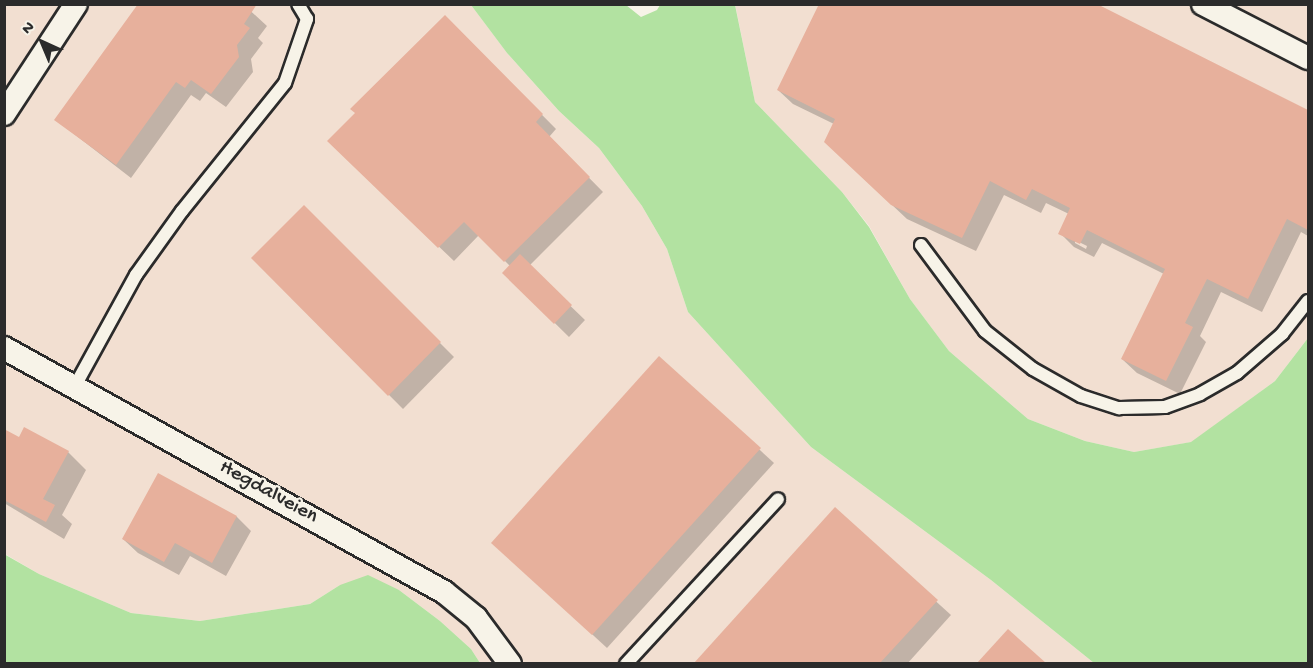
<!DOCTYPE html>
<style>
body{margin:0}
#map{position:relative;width:1313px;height:668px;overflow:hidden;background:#f7f3e8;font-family:"Gochi Hand",sans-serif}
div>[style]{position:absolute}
.built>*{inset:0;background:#f2dfd1}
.green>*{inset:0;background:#b2e2a1}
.shadow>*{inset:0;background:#0003}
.building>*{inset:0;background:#e7b09c}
.roads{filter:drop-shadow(2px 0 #2b2b2b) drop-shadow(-2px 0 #2b2b2b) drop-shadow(0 2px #2b2b2b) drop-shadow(0 -2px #2b2b2b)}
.lane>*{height:12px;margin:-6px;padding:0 6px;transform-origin:6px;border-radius:6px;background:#f7f3e8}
.street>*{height:22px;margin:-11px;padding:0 11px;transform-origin:11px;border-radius:11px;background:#f7f3e8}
span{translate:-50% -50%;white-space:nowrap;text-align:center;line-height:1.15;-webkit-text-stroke:4.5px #f7f3e8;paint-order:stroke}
.street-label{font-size:21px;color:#2b2b2b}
.frame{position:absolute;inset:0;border:6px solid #2b2b2b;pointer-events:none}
.north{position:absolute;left:12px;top:12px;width:60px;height:60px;-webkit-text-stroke:4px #f7f3e8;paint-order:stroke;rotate:316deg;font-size:16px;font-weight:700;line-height:24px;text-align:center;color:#2b2b2b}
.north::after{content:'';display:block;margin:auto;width:21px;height:27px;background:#2b2b2b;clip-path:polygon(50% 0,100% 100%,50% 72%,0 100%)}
</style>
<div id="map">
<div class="built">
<i style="clip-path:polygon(735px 4px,1308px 5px,1308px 338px,1275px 381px,1192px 442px,1134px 452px,1085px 441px,1028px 419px,949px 351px,910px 299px,869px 226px,842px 192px,755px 102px)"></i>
<i style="clip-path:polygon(5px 5px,471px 5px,507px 53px,559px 111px,599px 148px,642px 206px,667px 249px,688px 312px,811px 447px,991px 580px,1094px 663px,480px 663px,471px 649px,440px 621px,399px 590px,340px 585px,310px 604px,200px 621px,131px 613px,39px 574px,5px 554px)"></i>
</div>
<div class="green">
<i style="clip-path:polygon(471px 5px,626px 5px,641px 17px,657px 10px,660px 5px,735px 5px,755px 102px,842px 192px,869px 227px,910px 299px,949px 351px,1028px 419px,1085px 441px,1134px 452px,1191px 442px,1275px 381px,1308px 338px,1308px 663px,1094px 663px,991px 580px,811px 447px,688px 312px,667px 249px,642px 206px,599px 148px,559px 111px,507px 53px)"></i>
<i style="clip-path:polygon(4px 554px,39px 574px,131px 613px,200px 621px,310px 604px,340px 585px,368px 575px,399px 590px,440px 621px,471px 649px,480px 663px,5px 663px)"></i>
</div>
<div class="shadow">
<i style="clip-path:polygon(243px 4px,267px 26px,258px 38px,263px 43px,251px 59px,253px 72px,226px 107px,206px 93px,200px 101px,191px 95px,131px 178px,56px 120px)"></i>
<i style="clip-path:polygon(evenodd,1093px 4px,1308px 111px,1308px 236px,1301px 232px,1262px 312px,1221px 292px,1200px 336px,1206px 342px,1180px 394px,1137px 373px,1122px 359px,1164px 274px,1102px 243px,1094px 257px,1074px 247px,1060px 233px,1069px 214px,1046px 203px,1041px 213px,1004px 195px,976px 251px,907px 219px,840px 156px,834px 124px,793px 104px,778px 90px,1093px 4px,1075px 240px,1087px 246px,1086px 249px,1075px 243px,1075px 240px)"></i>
<i style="clip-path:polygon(445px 17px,556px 129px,549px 137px,603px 192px,529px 266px,585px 320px,569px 337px,504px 273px,510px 266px,479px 235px,454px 261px,343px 155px)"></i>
<i style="clip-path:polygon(304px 207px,454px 357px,403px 409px,253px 258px)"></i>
<i style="clip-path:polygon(659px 358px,774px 463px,607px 648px,493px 543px)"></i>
<i style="clip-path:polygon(25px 429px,68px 452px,86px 470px,62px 515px,72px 524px,64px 539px,4px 503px,4px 431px,19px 439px)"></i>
<i style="clip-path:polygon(159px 475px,237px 517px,251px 531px,226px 576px,190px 556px,179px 575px,138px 553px,123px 539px)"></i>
<i style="clip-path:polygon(835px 510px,951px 615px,907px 664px,696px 664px)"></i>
<i style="clip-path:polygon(1008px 631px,1044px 664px,979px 664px)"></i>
</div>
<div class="building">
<i style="clip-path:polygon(138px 4px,257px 4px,244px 24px,250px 28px,237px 45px,239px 57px,211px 94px,191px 80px,185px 88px,176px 82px,116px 165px,54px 120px)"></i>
<i style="clip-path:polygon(819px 4px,1097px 4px,1308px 110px,1308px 230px,1287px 219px,1248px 299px,1207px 279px,1185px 323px,1193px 327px,1166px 381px,1121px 359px,1165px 269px,1087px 230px,1080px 244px,1058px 234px,1070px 208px,1032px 189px,1026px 200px,990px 181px,962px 238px,891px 205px,824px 142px,835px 119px,777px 90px)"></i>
<i style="clip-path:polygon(445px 15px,543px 114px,536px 122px,590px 177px,504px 262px,464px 222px,438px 248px,327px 141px,355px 113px,350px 109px)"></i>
<i style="clip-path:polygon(304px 205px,441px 342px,388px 396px,251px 258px)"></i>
<i style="clip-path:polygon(520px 254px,572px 305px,554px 324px,502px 273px)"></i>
<i style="clip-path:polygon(659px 356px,761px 448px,592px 635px,491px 543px)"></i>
<i style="clip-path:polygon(24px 427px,69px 451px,43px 499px,55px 505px,46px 522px,4px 500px,4px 429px,19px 437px)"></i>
<i style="clip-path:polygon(158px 473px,237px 516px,212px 563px,175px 543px,164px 562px,122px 539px)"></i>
<i style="clip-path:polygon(835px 507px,938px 600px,880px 663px,694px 663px)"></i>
<i style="clip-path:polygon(1008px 629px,1046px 663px,977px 663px)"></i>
</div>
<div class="roads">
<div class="lane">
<i style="left:921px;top:245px;width:107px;rotate:53.3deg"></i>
<i style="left:985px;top:331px;width:61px;rotate:38.4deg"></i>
<i style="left:1033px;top:369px;width:55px;rotate:29.4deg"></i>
<i style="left:1081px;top:396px;width:40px;rotate:18deg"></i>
<i style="left:1119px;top:408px;width:46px;rotate:-1.2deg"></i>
<i style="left:1165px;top:407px;width:37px;rotate:-20deg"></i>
<i style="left:1200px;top:394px;width:43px;rotate:-29.6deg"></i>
<i style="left:1237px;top:373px;width:60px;rotate:-40.9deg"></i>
<i style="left:1282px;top:334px;width:42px;rotate:-51.8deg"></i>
<i style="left:75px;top:386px;width:127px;rotate:-61.2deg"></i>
<i style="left:136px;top:275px;width:79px;rotate:-54.3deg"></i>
<i style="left:182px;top:211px;width:164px;rotate:-51.2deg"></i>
<i style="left:285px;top:83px;width:68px;rotate:-71deg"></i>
<i style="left:307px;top:19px;width:17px;rotate:-121deg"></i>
<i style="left:626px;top:664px;width:224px;rotate:-47.3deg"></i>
</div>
<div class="street">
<i style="left:1203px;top:4px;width:118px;rotate:27.2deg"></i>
<i style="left:4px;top:114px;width:131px;rotate:-56.8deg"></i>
<i style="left:4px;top:348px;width:503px;rotate:29.01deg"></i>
<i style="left:444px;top:592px;width:41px;rotate:39.1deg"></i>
<i style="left:476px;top:618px;width:57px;rotate:53.5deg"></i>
</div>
</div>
<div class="street-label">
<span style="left:268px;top:493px;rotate:29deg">Hegdalveien</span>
</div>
<div class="frame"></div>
<div class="north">N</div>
</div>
